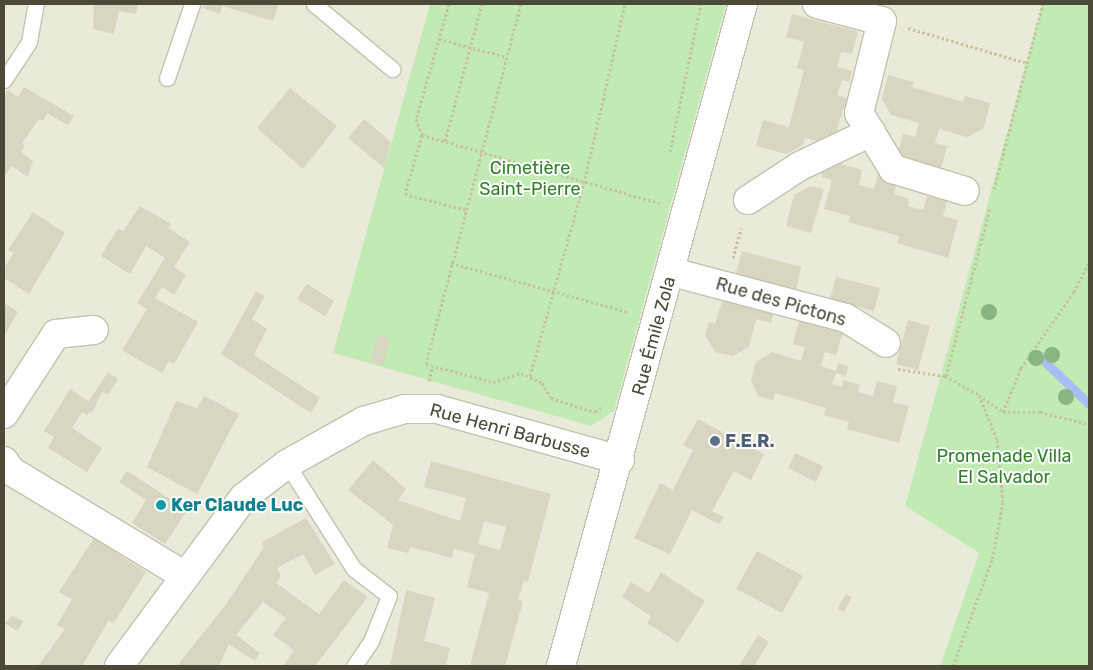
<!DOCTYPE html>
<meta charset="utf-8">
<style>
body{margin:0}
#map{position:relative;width:1093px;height:670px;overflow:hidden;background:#f6f6ec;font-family:Rubik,sans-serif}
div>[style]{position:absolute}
.residential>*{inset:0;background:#eaeada}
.green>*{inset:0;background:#c2ebb4}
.stream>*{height:9px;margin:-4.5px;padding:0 4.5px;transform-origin:4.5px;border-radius:4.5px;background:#a8bdf3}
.building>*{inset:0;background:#d8d6c1}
.path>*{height:3px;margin-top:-1.5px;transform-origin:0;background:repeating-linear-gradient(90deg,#c4c39e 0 2.5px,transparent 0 5px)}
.roads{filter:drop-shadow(1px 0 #c2c2ae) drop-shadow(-1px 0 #c2c2ae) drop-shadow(0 1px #c2c2ae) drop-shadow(0 -1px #c2c2ae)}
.lane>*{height:15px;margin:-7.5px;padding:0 7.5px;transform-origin:7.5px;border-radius:7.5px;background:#fff}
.street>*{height:28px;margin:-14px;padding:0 14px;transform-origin:14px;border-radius:14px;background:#fff}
.trees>*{width:16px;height:16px;margin:-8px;border-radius:50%;background:#89b581}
.dots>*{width:14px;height:14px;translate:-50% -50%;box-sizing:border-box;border:2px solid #fff;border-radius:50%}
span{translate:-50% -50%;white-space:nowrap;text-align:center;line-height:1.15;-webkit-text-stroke:4px #fff;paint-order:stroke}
.park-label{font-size:18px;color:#2f8029}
.street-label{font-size:18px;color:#4b4a39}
.service-label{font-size:18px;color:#4e5e75;font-weight:700}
.left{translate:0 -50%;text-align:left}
.culture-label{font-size:18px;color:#0d838f;font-weight:700}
.frame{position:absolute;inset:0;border:5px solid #4b4a39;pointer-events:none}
</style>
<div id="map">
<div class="residential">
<i style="clip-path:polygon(4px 4px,1042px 4px,905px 506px,979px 553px,940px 666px,4px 666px)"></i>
</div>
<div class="green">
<i style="clip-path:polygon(430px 4px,726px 4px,614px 411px,591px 426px,333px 353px)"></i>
<i style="clip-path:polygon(1042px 4px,1089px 4px,1089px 666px,940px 666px,979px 553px,905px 506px)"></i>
</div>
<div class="stream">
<i style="left:1038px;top:355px;width:71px;rotate:43.9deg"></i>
</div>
<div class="building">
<i style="clip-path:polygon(94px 4px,138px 4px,136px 14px,119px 11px,114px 34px,93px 29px)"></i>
<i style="clip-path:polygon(204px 4px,279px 4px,273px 21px,222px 6px,220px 14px,203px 8px)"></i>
<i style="clip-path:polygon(792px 14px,858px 32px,852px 54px,841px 52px,837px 67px,852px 71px,849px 82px,842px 80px,837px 95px,852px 99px,849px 110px,843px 108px,833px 145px,805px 138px,803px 145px,787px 154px,756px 146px,763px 120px,789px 127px,804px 70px,797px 68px,804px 42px,786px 37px)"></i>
<i style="clip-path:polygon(888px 75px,914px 82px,912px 87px,963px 102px,965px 96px,990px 103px,984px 128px,967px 137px,939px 129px,935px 143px,947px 146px,941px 169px,897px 157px,903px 134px,915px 137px,919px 123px,891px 115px,882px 99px)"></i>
<i style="clip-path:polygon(24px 87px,74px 116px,68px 125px,47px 113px,43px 121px,39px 119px,22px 143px,25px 146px,21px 152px,33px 161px,28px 177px,12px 166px,4px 177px,4px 96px,8px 90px,18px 97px)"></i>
<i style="clip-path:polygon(290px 88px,337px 126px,303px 169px,257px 128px)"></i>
<i style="clip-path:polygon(364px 119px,391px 142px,384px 168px,348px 138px)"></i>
<i style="clip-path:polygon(825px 160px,862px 170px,859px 185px,874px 189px,878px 174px,898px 180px,894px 194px,909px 199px,908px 206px,923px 210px,927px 196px,947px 201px,943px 216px,958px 220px,948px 258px,897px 243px,899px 236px,848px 222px,850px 216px,824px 209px,832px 180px,821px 177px)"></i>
<i style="clip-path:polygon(810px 186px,824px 189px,811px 233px,786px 226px,794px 195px)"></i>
<i style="clip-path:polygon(140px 206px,171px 224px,168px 228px,190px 242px,174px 267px,186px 275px,174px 295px,162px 287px,155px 298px,198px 322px,174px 364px,169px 361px,162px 373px,122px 350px,147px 309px,137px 303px,165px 258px,146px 246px,130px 274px,101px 256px,118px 228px,123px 231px)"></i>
<i style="clip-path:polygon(33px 212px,65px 233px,29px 294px,4px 278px,4px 268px,14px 253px,8px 250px)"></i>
<i style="clip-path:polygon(742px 251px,801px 267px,796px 290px,736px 273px)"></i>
<i style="clip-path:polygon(836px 277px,880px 288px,874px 311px,830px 299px)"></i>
<i style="clip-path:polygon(307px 284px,334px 301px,325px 316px,297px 299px)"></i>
<i style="clip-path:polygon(256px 291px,265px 296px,252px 319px,267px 329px,254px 355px,320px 398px,311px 413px,221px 354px)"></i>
<i style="clip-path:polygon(723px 298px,774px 312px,771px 323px,756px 319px,749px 347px,733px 356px,715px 352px,705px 335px,709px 322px,715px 324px)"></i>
<i style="clip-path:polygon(4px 303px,18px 312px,4px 336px)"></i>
<i style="clip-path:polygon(908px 320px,930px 326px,918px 370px,896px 364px)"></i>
<i style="clip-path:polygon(799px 321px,843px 333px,836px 355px,825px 352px,821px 366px,836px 371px,838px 363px,848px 366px,846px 376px,836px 373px,832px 384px,842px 387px,843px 380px,860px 385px,858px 392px,873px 396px,877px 381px,897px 386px,893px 402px,909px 406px,899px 443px,847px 429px,849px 422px,824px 415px,826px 408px,775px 393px,773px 400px,758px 396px,751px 380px,756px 362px,772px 352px,801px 361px,805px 347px,793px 344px)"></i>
<i style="clip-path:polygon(378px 334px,390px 338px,383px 365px,371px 362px)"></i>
<i style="clip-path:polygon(108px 372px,118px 379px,108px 395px,102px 392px,93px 411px,87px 415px,82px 412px,72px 428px,102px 448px,87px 472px,48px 448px,54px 437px,44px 431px,70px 389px,89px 401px)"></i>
<i style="clip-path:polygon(204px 396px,239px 414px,197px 494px,147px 467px,176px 401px,197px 408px)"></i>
<i style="clip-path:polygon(698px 419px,764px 454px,751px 480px,734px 471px,712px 511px,724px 517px,719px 524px,692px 510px,670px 554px,634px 538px,660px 483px,673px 490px,693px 450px,683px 445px)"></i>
<i style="clip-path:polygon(795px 453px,823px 466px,816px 482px,788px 468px)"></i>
<i style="clip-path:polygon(evenodd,373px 460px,406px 489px,398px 500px,460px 521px,466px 498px,424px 487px,431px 461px,551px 494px,528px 582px,524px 581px,518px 600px,523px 601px,505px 666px,470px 666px,489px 593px,467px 587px,475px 554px,454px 549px,452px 558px,410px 547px,408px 553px,387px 548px,393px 525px,348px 490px,373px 460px,484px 521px,506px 527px,500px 550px,478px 544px,484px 521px)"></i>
<i style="clip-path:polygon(127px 471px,187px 510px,165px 544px,132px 523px,146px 500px,119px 482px)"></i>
<i style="clip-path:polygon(306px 518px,335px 564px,315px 575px,303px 554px,277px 568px,281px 576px,276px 583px,319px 614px,344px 580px,368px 597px,315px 666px,283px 666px,294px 650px,273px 635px,286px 618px,263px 602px,236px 635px,260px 653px,255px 661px,229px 644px,219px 666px,177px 666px,227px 603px,264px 547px,262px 542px)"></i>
<i style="clip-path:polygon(94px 538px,146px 572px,114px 623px,109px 620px,82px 666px,38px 666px,65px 629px,57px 625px,72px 599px,59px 592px)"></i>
<i style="clip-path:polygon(757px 551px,803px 576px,782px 613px,736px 589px)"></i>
<i style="clip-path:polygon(661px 572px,705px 601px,678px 643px,647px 623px,651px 616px,622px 597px,631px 582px,649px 593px)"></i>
<i style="clip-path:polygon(406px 590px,435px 598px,424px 641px,450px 648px,446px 666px,390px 666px)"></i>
<i style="clip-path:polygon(846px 594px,852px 597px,844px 612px,837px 609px)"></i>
<i style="clip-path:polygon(13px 616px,23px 621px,18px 631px,4px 623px)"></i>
<i style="clip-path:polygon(758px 635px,769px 642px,754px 666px,739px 666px)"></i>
</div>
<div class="path">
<i style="left:449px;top:4px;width:120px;rotate:106deg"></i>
<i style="left:416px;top:119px;width:17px;rotate:69deg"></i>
<i style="left:422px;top:135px;width:61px;rotate:106.1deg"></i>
<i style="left:405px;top:194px;width:64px;rotate:14.5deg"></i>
<i style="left:521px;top:4px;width:372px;rotate:104.8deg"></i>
<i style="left:426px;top:364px;width:69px;rotate:15deg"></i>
<i style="left:493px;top:382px;width:29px;rotate:-18deg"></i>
<i style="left:521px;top:373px;width:23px;rotate:25deg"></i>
<i style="left:542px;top:383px;width:17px;rotate:59deg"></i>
<i style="left:551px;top:398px;width:46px;rotate:17.7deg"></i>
<i style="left:595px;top:412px;width:9px;rotate:-36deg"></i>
<i style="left:908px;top:28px;width:124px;rotate:16.4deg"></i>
<i style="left:439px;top:39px;width:70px;rotate:14.8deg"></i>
<i style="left:422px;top:135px;width:247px;rotate:16deg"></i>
<i style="left:445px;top:141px;width:142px;rotate:-74.9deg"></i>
<i style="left:670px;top:152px;width:151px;rotate:-78.2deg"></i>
<i style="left:994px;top:189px;width:191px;rotate:-75.2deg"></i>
<i style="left:733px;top:258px;width:31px;rotate:-75deg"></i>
<i style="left:451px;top:263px;width:184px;rotate:15.5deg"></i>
<i style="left:898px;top:369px;width:48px;rotate:8.5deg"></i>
<i style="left:945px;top:376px;width:39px;rotate:29deg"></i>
<i style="left:979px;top:395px;width:48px;rotate:68.2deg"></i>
<i style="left:997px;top:440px;width:62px;rotate:84.5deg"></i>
<i style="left:1003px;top:502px;width:59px;rotate:100.7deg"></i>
<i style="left:992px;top:560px;width:113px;rotate:110.2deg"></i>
<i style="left:530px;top:376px;width:200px;rotate:-74.4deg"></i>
<i style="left:584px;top:183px;width:184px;rotate:-77.1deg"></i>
<i style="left:946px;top:376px;width:174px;rotate:-75.3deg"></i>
<i style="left:429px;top:381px;width:16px;rotate:-76deg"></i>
<i style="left:979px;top:395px;width:29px;rotate:35deg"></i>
<i style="left:1003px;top:412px;width:37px"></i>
<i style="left:1040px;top:412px;width:50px;rotate:13.8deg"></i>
<i style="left:1003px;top:412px;width:48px;rotate:-67.8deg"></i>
<i style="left:1021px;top:368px;width:93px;rotate:-55.1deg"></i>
<i style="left:1074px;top:292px;width:34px;rotate:-63deg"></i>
</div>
<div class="roads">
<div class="lane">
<i style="left:314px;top:4px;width:102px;rotate:39.8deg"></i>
<i style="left:167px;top:78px;width:78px;rotate:-71.3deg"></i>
<i style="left:4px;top:80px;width:45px;rotate:-56.7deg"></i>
<i style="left:29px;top:42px;width:39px;rotate:-80deg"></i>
<i style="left:287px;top:464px;width:125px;rotate:57.5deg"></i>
<i style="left:354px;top:569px;width:44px;rotate:37.6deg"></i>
<i style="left:389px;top:596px;width:48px;rotate:111.8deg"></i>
<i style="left:371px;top:641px;width:30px;rotate:124deg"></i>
</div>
<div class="street">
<i style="left:817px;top:4px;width:67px;rotate:14.7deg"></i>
<i style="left:882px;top:21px;width:95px;rotate:104deg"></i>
<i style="left:859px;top:113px;width:66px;rotate:58.7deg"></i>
<i style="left:893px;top:169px;width:75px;rotate:17deg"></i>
<i style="left:748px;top:200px;width:62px;rotate:-33.2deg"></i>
<i style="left:800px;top:166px;width:79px;rotate:-25.6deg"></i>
<i style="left:672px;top:272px;width:180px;rotate:14.8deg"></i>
<i style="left:846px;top:318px;width:47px;rotate:32deg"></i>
<i style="left:4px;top:414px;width:95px;rotate:-57deg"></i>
<i style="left:56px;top:334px;width:38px;rotate:-6deg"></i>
<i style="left:4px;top:461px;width:12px;rotate:55deg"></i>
<i style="left:11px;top:471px;width:203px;rotate:31.1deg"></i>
<i style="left:119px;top:666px;width:210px;rotate:-53.5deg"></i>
<i style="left:244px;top:497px;width:54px;rotate:-37.5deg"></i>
<i style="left:287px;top:464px;width:88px;rotate:-29.2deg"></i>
<i style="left:364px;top:421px;width:43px;rotate:-16.3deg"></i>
<i style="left:405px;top:409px;width:32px"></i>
<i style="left:437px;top:409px;width:190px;rotate:15.6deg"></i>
<i style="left:561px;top:666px;width:687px;rotate:-74.63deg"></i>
</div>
</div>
<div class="trees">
<i style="left:989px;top:312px"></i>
<i style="left:1052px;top:355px"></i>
<i style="left:1036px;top:358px"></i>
<i style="left:1066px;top:397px"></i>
</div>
<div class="dots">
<i style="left:715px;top:441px;background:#5c6f8a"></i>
<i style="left:161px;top:505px;background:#0f9aa8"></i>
</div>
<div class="park-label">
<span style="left:530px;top:179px">Cimetière<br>Saint-Pierre</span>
<span style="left:1004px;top:467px">Promenade Villa<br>El Salvador</span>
</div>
<div class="street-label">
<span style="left:781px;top:302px;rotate:16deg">Rue des Pictons</span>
<span style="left:654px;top:336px;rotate:-75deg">Rue Émile Zola</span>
<span style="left:510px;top:431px;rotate:15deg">Rue Henri Barbusse</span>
</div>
<div class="service-label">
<span class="left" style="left:725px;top:441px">F.E.R.</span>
</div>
<div class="culture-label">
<span class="left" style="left:171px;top:505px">Ker Claude Luc</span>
</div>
<div class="frame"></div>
</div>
